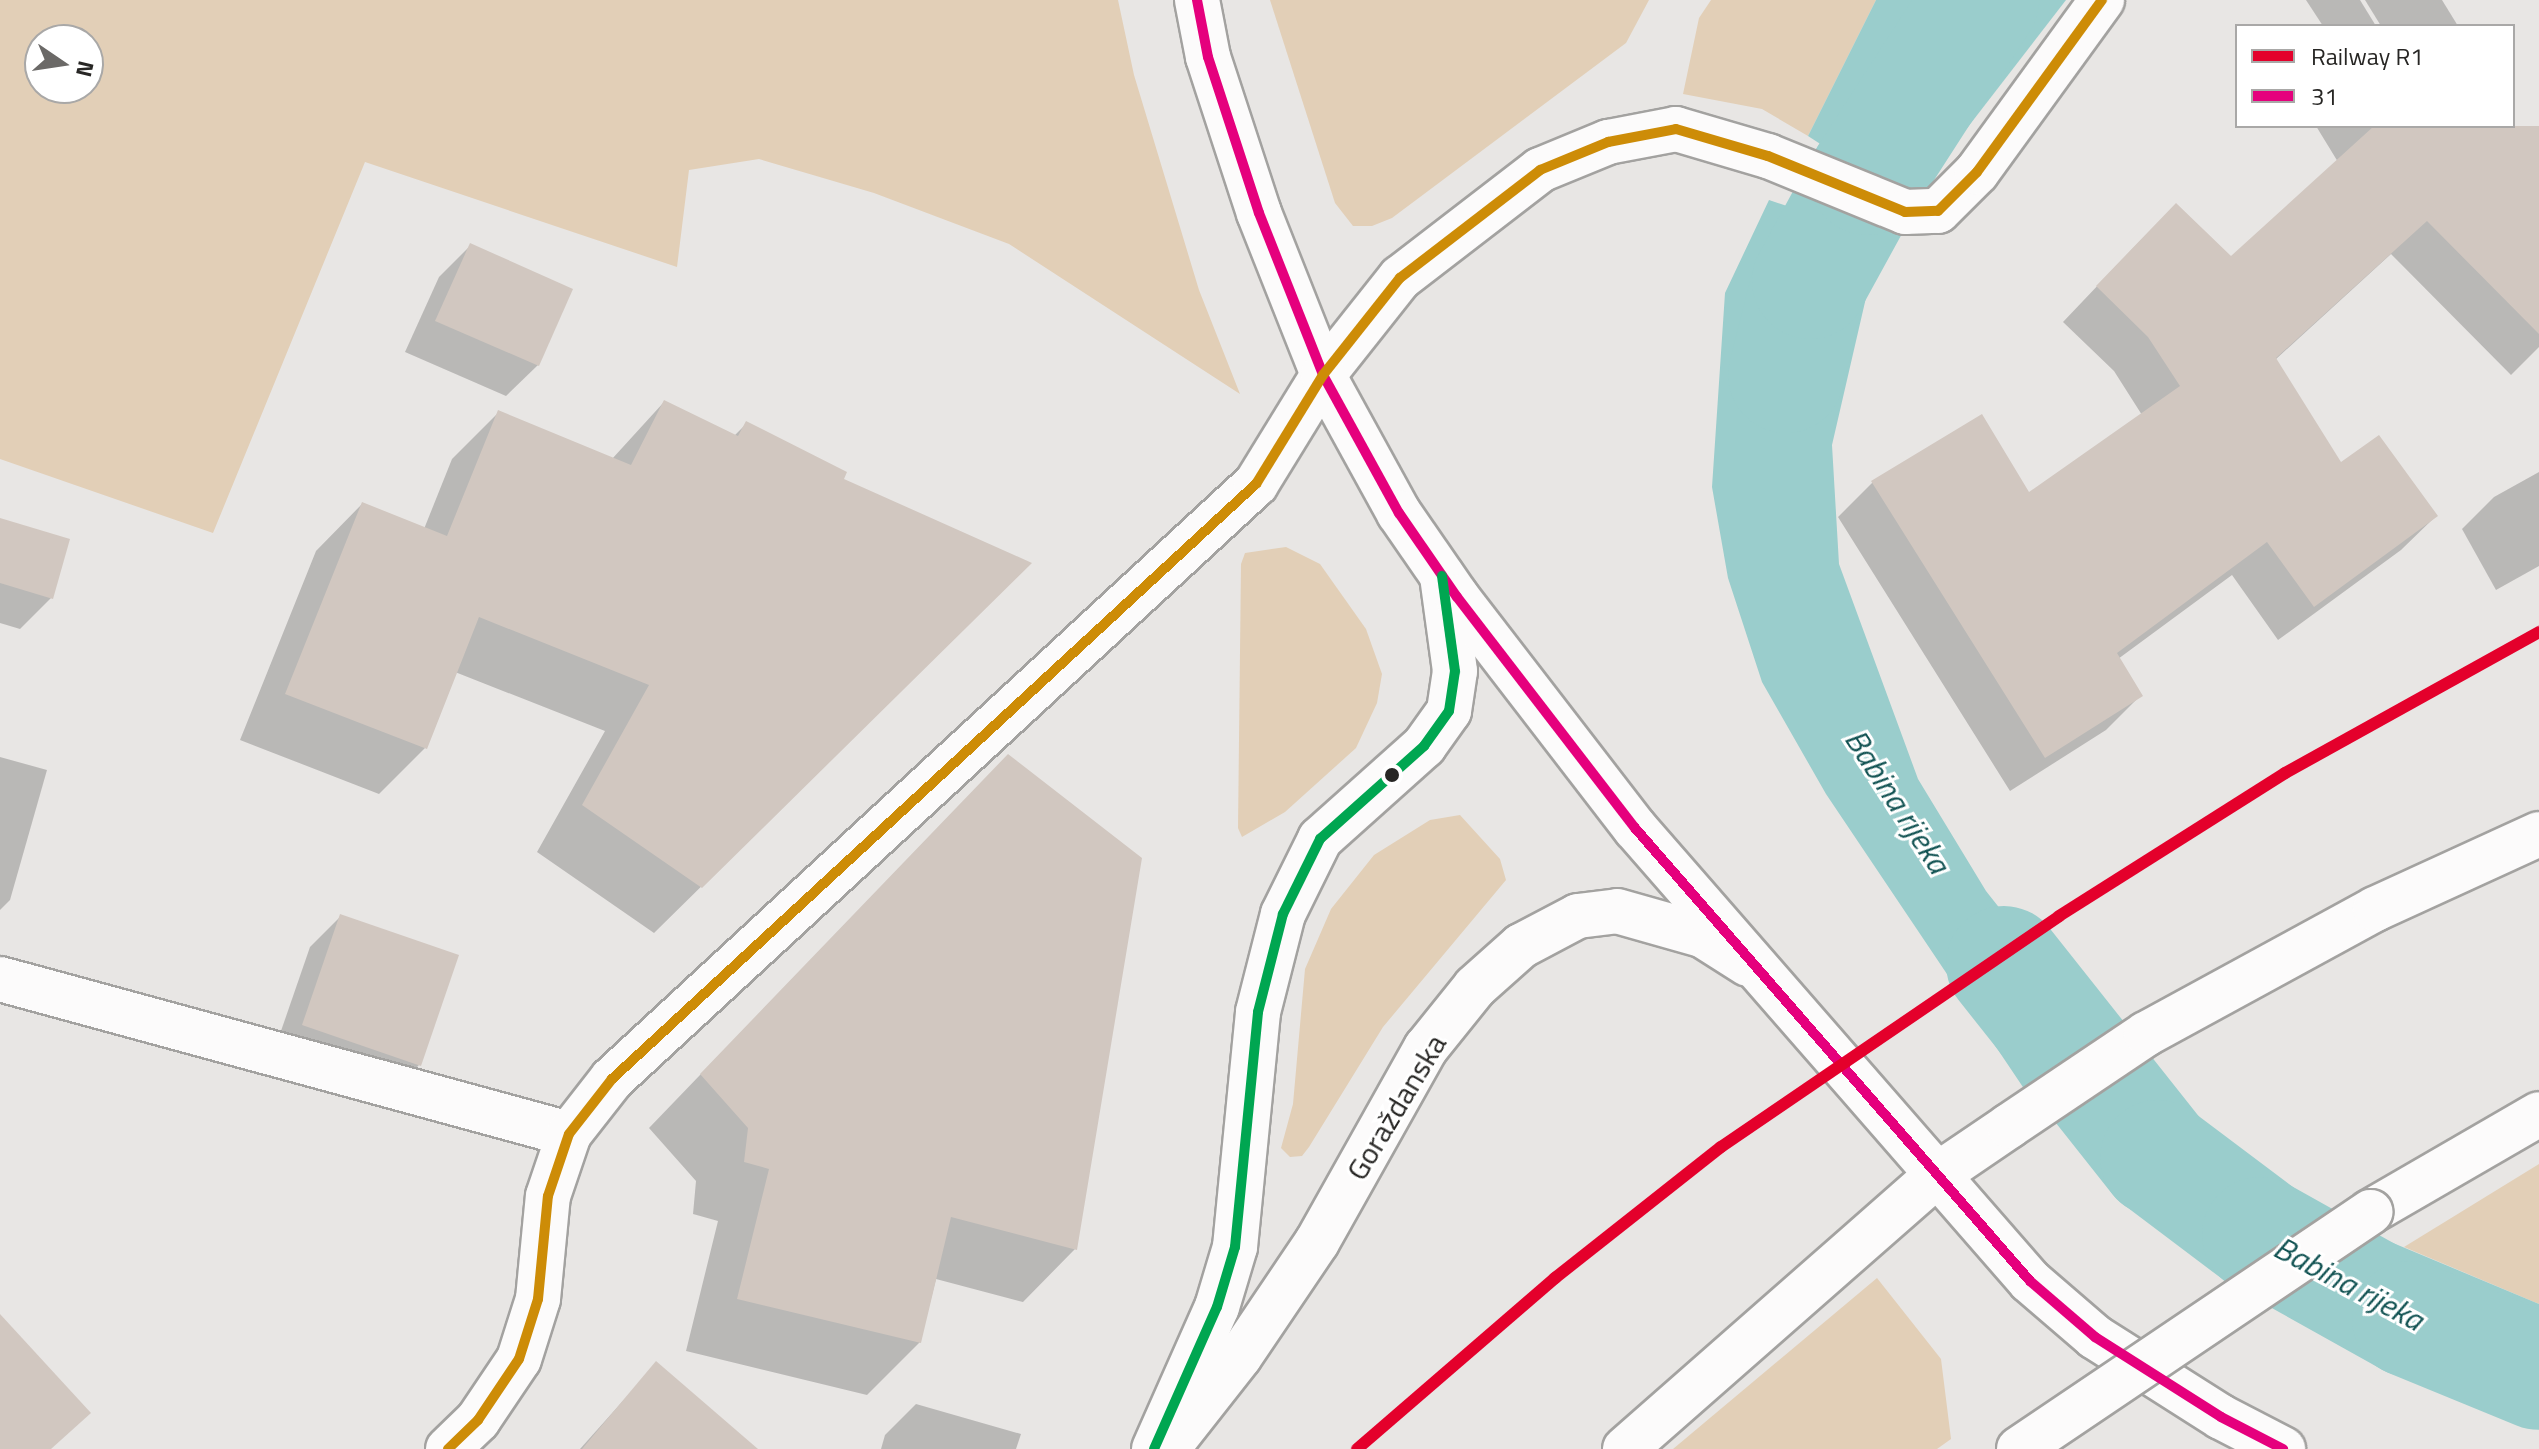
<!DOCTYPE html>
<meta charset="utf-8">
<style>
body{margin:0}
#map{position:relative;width:2539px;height:1449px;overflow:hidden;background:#e8e6e4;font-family:"Titillium Web",sans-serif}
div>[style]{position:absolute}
.green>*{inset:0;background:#e2cfb7}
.water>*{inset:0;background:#9acdcc}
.shadow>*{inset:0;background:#0003}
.river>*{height:116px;margin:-58px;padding:0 58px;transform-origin:58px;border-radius:58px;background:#9acdcc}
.building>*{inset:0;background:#d1c7c0}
.roads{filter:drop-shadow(2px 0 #a3a2a0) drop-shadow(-2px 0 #a3a2a0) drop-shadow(0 2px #a3a2a0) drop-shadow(0 -2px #a3a2a0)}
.minor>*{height:44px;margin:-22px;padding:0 22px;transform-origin:22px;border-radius:22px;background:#fcfbfb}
.tertiary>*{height:44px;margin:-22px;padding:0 22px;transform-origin:22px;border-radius:22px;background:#fcfbfb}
.secondary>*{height:44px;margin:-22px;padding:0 22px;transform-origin:22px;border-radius:22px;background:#fcfbfb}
.trunk>*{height:44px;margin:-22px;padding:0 22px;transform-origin:22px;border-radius:22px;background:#fcfbfb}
.bridges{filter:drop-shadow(2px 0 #a3a2a0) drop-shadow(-2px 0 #a3a2a0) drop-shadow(0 2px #a3a2a0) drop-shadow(0 -2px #a3a2a0)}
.trunk-bridge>*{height:44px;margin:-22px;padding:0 22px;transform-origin:22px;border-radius:22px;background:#fcfbfb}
.bus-1>*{height:10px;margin:-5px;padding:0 5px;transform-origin:5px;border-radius:5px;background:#e5007d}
.bus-2>*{height:10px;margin:-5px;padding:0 5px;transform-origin:5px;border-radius:5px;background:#cd8c07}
.bus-3>*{height:10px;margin:-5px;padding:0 5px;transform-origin:5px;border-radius:5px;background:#00a651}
.rail-1>*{height:12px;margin:-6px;padding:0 6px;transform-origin:6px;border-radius:6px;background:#e4002b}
.dots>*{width:22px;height:22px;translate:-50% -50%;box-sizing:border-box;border:4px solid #fff;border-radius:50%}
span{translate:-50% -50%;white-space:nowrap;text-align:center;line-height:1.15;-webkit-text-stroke:6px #fff;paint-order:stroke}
.street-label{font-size:30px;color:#272624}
.water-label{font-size:32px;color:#125353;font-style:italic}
.legend{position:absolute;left:2235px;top:24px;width:280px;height:104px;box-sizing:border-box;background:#fff;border:2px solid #a9a8a7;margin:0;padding:10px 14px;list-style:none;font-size:24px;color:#272624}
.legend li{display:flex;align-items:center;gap:16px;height:40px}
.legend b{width:40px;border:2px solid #a9a8a7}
.north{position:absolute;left:24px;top:24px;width:80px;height:80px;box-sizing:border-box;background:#fff;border:2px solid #a9a8a7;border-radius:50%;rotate:103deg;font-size:22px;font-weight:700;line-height:32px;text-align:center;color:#272624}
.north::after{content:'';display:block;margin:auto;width:28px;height:36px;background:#6b6967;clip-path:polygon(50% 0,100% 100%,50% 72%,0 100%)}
</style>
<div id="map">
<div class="green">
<i style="clip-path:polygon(evenodd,0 0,1118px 0,1134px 75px,1199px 290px,1240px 394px,1009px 244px,874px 193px,759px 159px,689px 170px,677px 267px,365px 162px,213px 533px,0 459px,0 0,40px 40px,88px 40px,88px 88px,40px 88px,40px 40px)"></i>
<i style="clip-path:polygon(1270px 0,1649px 0,1626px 43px,1392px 218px,1372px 226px,1353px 226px,1335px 203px)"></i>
<i style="clip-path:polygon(1711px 0,1876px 0,1808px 136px,1762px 109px,1683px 94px,1699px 18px)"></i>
<i style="clip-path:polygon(1286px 547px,1320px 564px,1366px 629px,1382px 674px,1377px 703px,1356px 748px,1285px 812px,1242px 837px,1238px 828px,1241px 564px,1245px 553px)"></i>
<i style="clip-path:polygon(1460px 815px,1500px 859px,1506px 880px,1383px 1027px,1309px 1147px,1302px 1156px,1290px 1157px,1281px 1148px,1293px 1104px,1305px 969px,1331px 909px,1374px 855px,1430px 820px)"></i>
<i style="clip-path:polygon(2539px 1164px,2539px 1304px,2404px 1247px)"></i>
<i style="clip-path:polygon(1877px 1278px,1941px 1359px,1951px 1439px,1937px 1449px,1673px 1449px)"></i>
</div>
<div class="water">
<i style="clip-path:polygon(1876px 0,2066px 0,1910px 202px,1808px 136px)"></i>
<i style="clip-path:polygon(1769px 200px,1880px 237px,1832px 445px,1839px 564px,1918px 779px,1986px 891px,2110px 1048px,2037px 1108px,1826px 794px,1762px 682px,1728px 578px,1712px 487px,1725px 293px)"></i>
<i style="clip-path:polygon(2157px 1104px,2295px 1202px,2539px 1304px,2539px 1418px,2420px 1375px,2217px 1254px,2094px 1156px)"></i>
</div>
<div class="shadow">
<i style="clip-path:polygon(2306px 0,2360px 0,2376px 26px,2323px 26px)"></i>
<i style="clip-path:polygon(2365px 0,2442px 0,2458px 26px,2381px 26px)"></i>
<i style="clip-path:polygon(2316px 126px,2508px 126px,2539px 181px,2539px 347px,2511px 375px,2391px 254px,2275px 360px,2341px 465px,2436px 516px,2401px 550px,2278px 640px,2232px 575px,2118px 659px,2141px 695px,2106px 730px,2010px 791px,1838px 517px,1873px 482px,2028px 495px,2142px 415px,2114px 371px,2063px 322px,2141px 240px,2231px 259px,2338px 162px)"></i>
<i style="clip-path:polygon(470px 246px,538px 365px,506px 396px,405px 352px,439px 277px)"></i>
<i style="clip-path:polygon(664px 402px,734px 436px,746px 424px,983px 609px,654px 933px,537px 852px,605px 731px,455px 672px,425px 748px,379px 794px,240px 740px,316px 551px,362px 504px,424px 529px,452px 459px,499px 412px,612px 459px)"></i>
<i style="clip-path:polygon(2539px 472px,2539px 566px,2496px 590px,2462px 529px,2494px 497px)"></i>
<i style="clip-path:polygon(0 520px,51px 598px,20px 629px,0 623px)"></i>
<i style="clip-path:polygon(0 757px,47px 770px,10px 900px,0 910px)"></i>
<i style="clip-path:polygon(956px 809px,1075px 1249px,1023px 1302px,936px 1279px,920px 1342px,867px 1395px,686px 1351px,718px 1221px,693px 1214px,696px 1181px,649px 1128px)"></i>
<i style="clip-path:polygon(341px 916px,419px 1065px,388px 1096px,272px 1057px,310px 947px)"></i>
<i style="clip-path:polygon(656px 1364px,755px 1449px,580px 1449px)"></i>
<i style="clip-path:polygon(916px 1404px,1021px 1434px,1016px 1449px,881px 1449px,885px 1435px)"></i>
</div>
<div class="river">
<i style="left:1786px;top:375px;width:97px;rotate:-75.7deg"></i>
<i style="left:1810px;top:281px;width:119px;rotate:-61.3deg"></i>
<i style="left:1867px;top:177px;width:211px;rotate:-57.2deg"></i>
<i style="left:2004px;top:964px;width:248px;rotate:51.6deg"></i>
<i style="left:2158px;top:1158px;width:128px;rotate:37deg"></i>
<i style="left:2260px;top:1235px;width:172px;rotate:29.2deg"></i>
<i style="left:2410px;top:1319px;width:139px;rotate:22.3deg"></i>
</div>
<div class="building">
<i style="clip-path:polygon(2374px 126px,2539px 126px,2539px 334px,2427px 221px,2276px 358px,2341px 462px,2379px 435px,2438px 516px,2314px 607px,2267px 542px,2117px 653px,2143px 696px,2045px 758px,1871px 481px,1982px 414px,2029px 492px,2180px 386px,2148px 337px,2096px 286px,2176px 203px,2231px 256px)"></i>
<i style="clip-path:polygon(470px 243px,573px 289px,539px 366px,435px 321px)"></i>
<i style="clip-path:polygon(664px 400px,738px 436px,746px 421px,847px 472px,844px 479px,1032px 563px,702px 888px,582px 805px,649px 685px,479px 617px,427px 749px,285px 694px,362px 502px,447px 536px,498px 410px,631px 465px)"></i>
<i style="clip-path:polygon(0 518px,70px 539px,53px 599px,0 583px)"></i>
<i style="clip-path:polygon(1008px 754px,1142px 858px,1077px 1250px,951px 1217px,921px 1343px,737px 1299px,769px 1169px,744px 1162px,748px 1128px,700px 1074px)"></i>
<i style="clip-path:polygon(340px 914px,459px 955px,421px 1066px,302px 1025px)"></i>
<i style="clip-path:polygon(0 1314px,91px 1413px,51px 1449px,0 1449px)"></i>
<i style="clip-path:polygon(656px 1361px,758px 1449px,582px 1449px)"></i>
</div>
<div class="roads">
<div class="minor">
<i style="left:0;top:979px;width:590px;rotate:15.24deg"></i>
<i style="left:448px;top:1449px;width:42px;rotate:-44deg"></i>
<i style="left:478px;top:1420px;width:73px;rotate:-56.1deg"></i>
<i style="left:519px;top:1359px;width:63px;rotate:-72.4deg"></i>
<i style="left:538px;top:1299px;width:103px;rotate:-84.5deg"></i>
<i style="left:548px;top:1196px;width:65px;rotate:-71.3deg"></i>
<i style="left:569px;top:1134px;width:70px;rotate:-52deg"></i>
<i style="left:612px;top:1079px;width:877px;rotate:-42.74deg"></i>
<i style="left:1256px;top:484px;width:128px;rotate:-58.4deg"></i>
<i style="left:1323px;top:375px;width:124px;rotate:-51.6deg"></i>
<i style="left:1400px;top:278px;width:177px;rotate:-37.6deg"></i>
<i style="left:1540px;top:170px;width:74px;rotate:-22.4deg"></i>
<i style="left:1608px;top:142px;width:69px;rotate:-10.8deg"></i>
<i style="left:1676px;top:129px;width:96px;rotate:16.4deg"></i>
<i style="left:1768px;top:156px;width:148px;rotate:22.2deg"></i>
<i style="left:1905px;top:212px;width:33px;rotate:-2deg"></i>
<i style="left:1938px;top:211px;width:55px;rotate:-45deg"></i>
<i style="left:1977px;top:172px;width:213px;rotate:-54deg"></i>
</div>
<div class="tertiary">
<i style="left:1178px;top:1435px;width:100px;rotate:-51.9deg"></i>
<i style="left:1240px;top:1356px;width:138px;rotate:-56deg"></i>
<i style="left:1317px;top:1242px;width:223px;rotate:-60.7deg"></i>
<i style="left:1426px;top:1048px;width:78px;rotate:-51.2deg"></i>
<i style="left:1475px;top:987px;width:62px;rotate:-41.7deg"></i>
<i style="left:1521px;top:946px;width:64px;rotate:-27.8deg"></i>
<i style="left:1578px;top:916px;width:39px;rotate:-7deg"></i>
<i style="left:1617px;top:911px;width:88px;rotate:15.8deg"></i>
<i style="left:1702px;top:935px;width:54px;rotate:32.2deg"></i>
<i style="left:1154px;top:1449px;width:155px;rotate:-66.1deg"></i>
<i style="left:1217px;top:1307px;width:63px;rotate:-73.3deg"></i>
<i style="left:1235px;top:1247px;width:236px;rotate:-84.4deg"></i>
<i style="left:1258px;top:1012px;width:101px;rotate:-75.7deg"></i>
<i style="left:1283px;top:914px;width:84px;rotate:-63.7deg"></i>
<i style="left:1320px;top:839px;width:140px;rotate:-41.8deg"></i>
<i style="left:1424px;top:746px;width:43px;rotate:-54.5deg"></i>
<i style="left:1449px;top:711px;width:40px;rotate:-81.5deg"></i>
<i style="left:1455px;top:671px;width:96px;rotate:-97.8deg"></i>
</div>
<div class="secondary">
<i style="left:1197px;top:0;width:58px;rotate:79.1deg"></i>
<i style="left:1208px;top:57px;width:164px;rotate:71.9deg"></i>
<i style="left:1259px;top:213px;width:174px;rotate:68.4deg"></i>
<i style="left:1323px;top:375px;width:158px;rotate:61.2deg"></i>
<i style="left:1399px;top:513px;width:102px;rotate:55.4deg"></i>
<i style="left:1457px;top:597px;width:292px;rotate:52.4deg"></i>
<i style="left:1635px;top:828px;width:601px;rotate:48.91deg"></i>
<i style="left:2030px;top:1281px;width:86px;rotate:40.7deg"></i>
<i style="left:2095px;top:1337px;width:149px;rotate:32.4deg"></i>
<i style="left:2221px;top:1417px;width:70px;rotate:27.3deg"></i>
</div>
<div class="trunk">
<i style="left:2370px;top:1212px;width:195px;rotate:-30.1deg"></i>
<i style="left:1625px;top:1449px;width:415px;rotate:-41.3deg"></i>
<i style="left:1937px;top:1175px;width:87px;rotate:-34.2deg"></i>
<i style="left:2009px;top:1126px;width:165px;rotate:-33.9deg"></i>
<i style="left:2146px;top:1034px;width:261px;rotate:-28.6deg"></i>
<i style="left:2375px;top:909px;width:180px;rotate:-24.6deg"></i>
</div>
</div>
<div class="bridges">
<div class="trunk-bridge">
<i style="left:2019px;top:1449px;width:424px;rotate:-34deg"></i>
</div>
</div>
<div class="bus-1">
<i style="left:1197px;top:0;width:58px;rotate:79.1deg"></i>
<i style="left:1208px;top:57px;width:164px;rotate:71.9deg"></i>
<i style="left:1259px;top:213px;width:174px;rotate:68.4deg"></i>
<i style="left:1323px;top:375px;width:158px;rotate:61.2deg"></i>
<i style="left:1399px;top:513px;width:102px;rotate:55.4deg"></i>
<i style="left:1457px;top:597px;width:292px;rotate:52.4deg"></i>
<i style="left:1635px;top:828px;width:601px;rotate:48.91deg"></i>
<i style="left:2030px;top:1281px;width:86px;rotate:40.7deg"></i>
<i style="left:2095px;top:1337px;width:149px;rotate:32.4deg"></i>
<i style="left:2221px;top:1417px;width:70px;rotate:27.3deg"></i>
</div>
<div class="bus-2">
<i style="left:448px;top:1449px;width:42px;rotate:-44deg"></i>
<i style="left:478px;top:1420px;width:73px;rotate:-56.1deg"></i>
<i style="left:519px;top:1359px;width:63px;rotate:-72.4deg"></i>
<i style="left:538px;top:1299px;width:103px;rotate:-84.5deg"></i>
<i style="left:548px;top:1196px;width:65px;rotate:-71.3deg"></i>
<i style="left:569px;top:1134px;width:70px;rotate:-52deg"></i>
<i style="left:612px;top:1079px;width:877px;rotate:-42.74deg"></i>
<i style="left:1256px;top:484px;width:128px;rotate:-58.4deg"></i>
<i style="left:1323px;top:375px;width:124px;rotate:-51.6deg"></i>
<i style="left:1400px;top:278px;width:177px;rotate:-37.6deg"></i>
<i style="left:1540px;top:170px;width:74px;rotate:-22.4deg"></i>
<i style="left:1608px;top:142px;width:69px;rotate:-10.8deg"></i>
<i style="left:1676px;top:129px;width:96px;rotate:16.4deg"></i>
<i style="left:1768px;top:156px;width:148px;rotate:22.2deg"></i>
<i style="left:1905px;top:212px;width:33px;rotate:-2deg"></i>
<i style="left:1938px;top:211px;width:55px;rotate:-45deg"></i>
<i style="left:1977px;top:172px;width:213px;rotate:-54deg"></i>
</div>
<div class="bus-3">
<i style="left:1154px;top:1449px;width:155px;rotate:-66.1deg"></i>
<i style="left:1217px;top:1307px;width:63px;rotate:-73.3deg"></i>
<i style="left:1235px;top:1247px;width:236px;rotate:-84.4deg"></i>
<i style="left:1258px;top:1012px;width:101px;rotate:-75.7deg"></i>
<i style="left:1283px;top:914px;width:84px;rotate:-63.7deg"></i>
<i style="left:1320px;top:839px;width:140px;rotate:-41.8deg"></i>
<i style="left:1424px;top:746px;width:43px;rotate:-54.5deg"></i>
<i style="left:1449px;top:711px;width:40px;rotate:-81.5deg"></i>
<i style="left:1455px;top:671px;width:96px;rotate:-97.8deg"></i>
</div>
<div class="rail-1">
<i style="left:1357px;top:1449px;width:262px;rotate:-40.8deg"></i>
<i style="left:1555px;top:1278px;width:211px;rotate:-38.3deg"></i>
<i style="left:1721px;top:1147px;width:409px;rotate:-34.3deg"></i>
<i style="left:2059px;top:916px;width:267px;rotate:-32.3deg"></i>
<i style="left:2285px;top:773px;width:291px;rotate:-29deg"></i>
</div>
<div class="dots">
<i style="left:1392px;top:775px;background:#272624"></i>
</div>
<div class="street-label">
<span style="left:1396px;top:1107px;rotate:-59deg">Goraždanska</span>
</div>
<div class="water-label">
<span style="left:1898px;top:801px;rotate:57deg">Babina rijeka</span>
<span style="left:2349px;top:1283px;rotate:28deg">Babina rijeka</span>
</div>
<ul class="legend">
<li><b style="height:10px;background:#e4002b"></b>Railway R1</li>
<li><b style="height:10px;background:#e5007d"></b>31</li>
</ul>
<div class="north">N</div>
</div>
